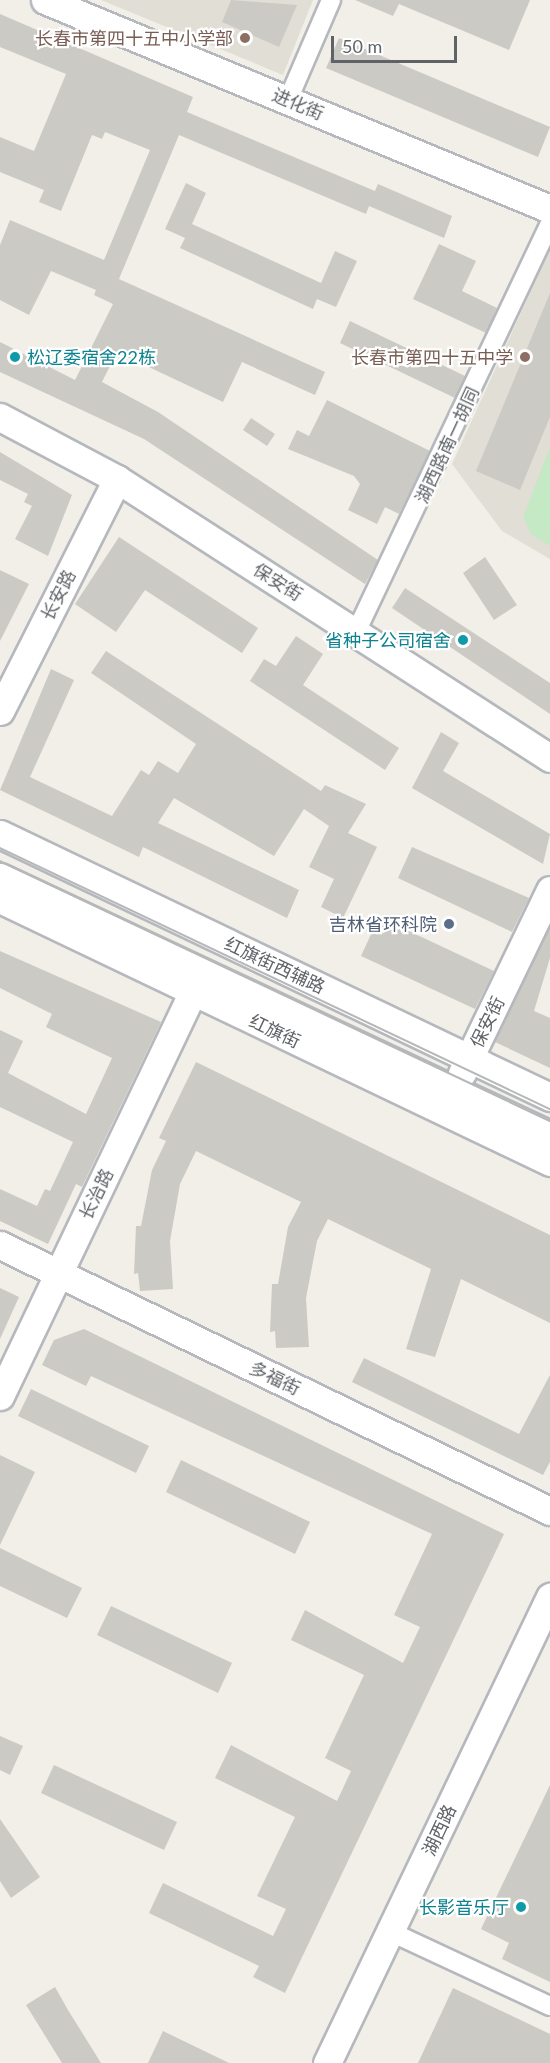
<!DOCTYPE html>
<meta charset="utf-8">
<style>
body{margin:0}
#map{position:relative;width:550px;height:2063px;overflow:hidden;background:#f1efe8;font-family:Lato,"Noto Sans SC",sans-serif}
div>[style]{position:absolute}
.education>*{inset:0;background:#e1ded6}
.green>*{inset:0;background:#c5e8c5}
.building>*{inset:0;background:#cccac5}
.roads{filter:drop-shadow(2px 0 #b5b8bc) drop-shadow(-2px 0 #b5b8bc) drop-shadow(0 2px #b5b8bc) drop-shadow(0 -2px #b5b8bc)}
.street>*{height:18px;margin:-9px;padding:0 9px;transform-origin:9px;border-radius:9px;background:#fff}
.secondary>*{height:27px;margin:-13.5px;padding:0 13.5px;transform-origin:13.5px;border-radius:13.5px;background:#fff}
.tram>*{height:1.5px;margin:-0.75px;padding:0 0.75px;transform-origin:0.75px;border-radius:0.75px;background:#b6b7b8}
.dots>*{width:16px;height:16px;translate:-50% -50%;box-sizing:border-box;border:3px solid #fff;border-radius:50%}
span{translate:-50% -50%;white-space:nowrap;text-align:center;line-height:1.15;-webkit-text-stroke:4.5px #fff;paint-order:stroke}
.education-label{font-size:18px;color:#785e54}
.right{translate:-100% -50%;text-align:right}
.street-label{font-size:18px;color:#5f6368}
.culture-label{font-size:18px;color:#0d838f}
.left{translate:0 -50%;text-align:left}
.service-label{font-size:18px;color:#4e5e75}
.scale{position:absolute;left:331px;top:36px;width:126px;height:27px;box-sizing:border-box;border:3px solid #5f6368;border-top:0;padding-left:8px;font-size:18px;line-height:21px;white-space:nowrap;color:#5f6368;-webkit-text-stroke:4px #fff;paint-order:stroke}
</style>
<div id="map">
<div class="education">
<i style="clip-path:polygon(101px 0,313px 0,283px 75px)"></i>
<i style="clip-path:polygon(550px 249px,550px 559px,502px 531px,452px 464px)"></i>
</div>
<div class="green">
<i style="clip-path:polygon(550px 447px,550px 546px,531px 534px,523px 517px)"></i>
</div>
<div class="building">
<i style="clip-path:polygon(231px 0,297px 5px,279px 47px,222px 22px)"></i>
<i style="clip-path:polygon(355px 0,530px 0,509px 50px,399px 4px,393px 16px)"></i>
<i style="clip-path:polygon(0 14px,193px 97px,187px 112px,375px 191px,378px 184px,452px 216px,444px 238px,369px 206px,366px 214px,179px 135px,119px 279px,325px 372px,315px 395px,242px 362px,223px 402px,117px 352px,102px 382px,158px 412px,378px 560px,365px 584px,144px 439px,0 372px,0 342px,75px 380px,113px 304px,94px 295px,96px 290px,51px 271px,29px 315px,0 300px,0 245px,10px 220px,104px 260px,150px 150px,105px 132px,102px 139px,92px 135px,61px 211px,39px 202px,44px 190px,0 172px,0 137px,34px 151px,66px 74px,0 47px)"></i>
<i style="clip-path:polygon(339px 38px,550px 127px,538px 157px,326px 68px)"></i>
<i style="clip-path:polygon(186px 183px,206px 193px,192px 224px,321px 283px,335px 251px,357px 261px,336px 307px,317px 299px,313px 309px,180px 248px,185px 238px,165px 229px)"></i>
<i style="clip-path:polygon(439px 244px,476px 261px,462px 291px,497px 308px,486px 333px,413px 299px)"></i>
<i style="clip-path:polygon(550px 293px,550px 417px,520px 490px,476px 471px)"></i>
<i style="clip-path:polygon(350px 321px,465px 376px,455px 398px,340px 343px)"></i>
<i style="clip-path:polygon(327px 400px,430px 451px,399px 514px,385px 507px,377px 524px,348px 510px,360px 484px,354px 476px,288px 449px,297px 430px,309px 436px)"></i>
<i style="clip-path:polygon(251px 418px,275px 434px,267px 446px,243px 430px)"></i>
<i style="clip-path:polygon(0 452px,72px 495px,48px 556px,15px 539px,32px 506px,24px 502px,28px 494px,0 480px)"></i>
<i style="clip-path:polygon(119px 537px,258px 628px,242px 653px,145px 590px,116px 632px,75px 604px)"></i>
<i style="clip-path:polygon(485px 557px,517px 605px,494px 620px,463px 573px)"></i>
<i style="clip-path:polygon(0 570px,29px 584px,0 641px)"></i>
<i style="clip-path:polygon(405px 588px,550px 683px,550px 714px,392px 608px)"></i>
<i style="clip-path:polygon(296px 636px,323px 654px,303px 685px,399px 748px,385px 770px,250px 681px,264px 659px,276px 666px)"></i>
<i style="clip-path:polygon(106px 651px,321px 791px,325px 785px,366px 804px,348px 833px,377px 847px,343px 918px,321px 907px,334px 879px,309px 867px,329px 826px,304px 809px,274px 856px,174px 798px,158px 823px,299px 890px,287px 918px,143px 847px,139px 857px,0 790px,51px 669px,74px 680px,30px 777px,112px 816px,141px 770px,149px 775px,158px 761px,178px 773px,196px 744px,91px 673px)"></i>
<i style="clip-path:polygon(441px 732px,459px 743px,443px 771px,550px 834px,543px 864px,412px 788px)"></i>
<i style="clip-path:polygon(412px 847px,529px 898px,512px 932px,398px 878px)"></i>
<i style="clip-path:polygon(379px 917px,494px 971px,475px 1009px,361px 956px)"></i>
<i style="clip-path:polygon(550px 926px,550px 958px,534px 1011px,550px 1018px,550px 1068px,495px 1042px)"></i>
<i style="clip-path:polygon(0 951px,161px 1022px,82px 1187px,76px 1184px,48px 1244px,0 1221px,0 1189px,37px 1206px,45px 1189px,50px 1191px,73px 1142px,0 1107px,0 1030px,23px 1041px,8px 1073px,86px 1114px,112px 1058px,46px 1027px,52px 1014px,0 988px)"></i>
<i style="clip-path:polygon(196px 1062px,550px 1235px,550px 1323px,461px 1279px,435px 1357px,406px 1349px,431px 1269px,328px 1219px,317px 1241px,306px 1298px,309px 1347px,276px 1348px,275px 1331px,270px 1332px,272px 1284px,278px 1284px,288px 1227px,301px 1202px,196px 1151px,180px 1184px,170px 1241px,173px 1289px,140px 1291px,138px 1273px,134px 1274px,136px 1226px,141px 1226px,152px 1170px,166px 1141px,159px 1138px)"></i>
<i style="clip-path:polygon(0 1288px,19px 1297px,0 1339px)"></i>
<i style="clip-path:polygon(84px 1329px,504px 1534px,285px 1993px,253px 1977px,259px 1966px,149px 1913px,163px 1883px,273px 1936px,286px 1909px,257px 1896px,295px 1817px,215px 1778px,231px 1745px,337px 1801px,351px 1771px,325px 1758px,364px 1675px,291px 1640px,305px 1610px,403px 1663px,420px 1627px,394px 1615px,432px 1534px,91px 1376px,86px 1386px,42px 1365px,54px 1340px)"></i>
<i style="clip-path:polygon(364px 1358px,519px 1434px,550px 1375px,550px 1462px,543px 1475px,352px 1382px)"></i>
<i style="clip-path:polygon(31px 1389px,149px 1446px,136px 1473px,18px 1416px)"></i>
<i style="clip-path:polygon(0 1455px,35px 1472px,0 1545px)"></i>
<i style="clip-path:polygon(181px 1460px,310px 1522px,295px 1554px,166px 1492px)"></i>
<i style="clip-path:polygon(0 1548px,82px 1588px,67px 1618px,0 1586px)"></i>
<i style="clip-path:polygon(111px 1606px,232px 1663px,218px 1693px,97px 1635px)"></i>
<i style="clip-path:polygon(0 1736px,23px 1746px,10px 1775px,0 1770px)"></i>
<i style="clip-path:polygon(54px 1765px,177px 1822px,164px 1850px,41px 1793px)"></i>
<i style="clip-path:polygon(550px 1785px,550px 1982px,502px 1959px,509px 1943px,481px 1929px)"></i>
<i style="clip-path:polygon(0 1819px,40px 1877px,11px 1898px,0 1881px)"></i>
<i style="clip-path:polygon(55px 1987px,68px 2010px,101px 2063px,62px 2063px,26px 2005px)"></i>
<i style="clip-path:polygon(453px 1988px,550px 2034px,550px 2063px,418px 2063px)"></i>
<i style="clip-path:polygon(163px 2031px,229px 2063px,148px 2063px)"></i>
</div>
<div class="roads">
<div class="street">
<i style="left:288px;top:100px;width:109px;rotate:-66.7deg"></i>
<i style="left:356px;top:632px;width:453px;rotate:-64.6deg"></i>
<i style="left:391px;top:1932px;width:175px;rotate:25deg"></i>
</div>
<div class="secondary">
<i style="left:45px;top:0;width:547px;rotate:22.48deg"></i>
<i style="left:0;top:417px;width:132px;rotate:27.9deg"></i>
<i style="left:117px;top:479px;width:515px;rotate:32.8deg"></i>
<i style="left:0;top:711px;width:260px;rotate:-63.2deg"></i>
<i style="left:0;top:834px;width:610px;rotate:25.56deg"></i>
<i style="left:0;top:877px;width:608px;rotate:25.13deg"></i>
<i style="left:0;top:899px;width:610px;rotate:25.56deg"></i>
<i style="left:462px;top:1073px;width:203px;rotate:-64.3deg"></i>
<i style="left:0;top:1245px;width:611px;rotate:25.81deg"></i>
<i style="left:0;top:1396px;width:448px;rotate:-64.5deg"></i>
<i style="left:327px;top:2063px;width:517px;rotate:-64.43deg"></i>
</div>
</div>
<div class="tram">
<i style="left:0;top:848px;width:609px;rotate:25.39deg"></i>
<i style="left:0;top:861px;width:608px;rotate:25.3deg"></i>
</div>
<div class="dots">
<i style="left:245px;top:38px;background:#8d6e63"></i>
<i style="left:15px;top:357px;background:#0f9aa8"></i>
<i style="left:525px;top:357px;background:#8d6e63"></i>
<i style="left:463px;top:640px;background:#0f9aa8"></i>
<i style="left:449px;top:924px;background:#5c6f8a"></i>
<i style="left:521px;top:1907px;background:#0f9aa8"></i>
</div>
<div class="education-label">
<span class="right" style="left:233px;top:38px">长春市第四十五中小学部</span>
<span class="right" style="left:513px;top:357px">长春市第四十五中学</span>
</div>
<div class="street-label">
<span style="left:298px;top:104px;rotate:23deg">进化街</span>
<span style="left:447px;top:445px;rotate:-65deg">湖西路南一胡同</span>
<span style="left:278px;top:582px;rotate:32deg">保安街</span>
<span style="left:58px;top:595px;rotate:-63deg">长安路</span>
<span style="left:275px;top:965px;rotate:25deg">红旗街西辅路</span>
<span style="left:487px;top:1022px;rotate:-64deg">保安街</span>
<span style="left:275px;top:1031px;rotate:25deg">红旗街</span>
<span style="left:96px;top:1194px;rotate:-64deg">长治路</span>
<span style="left:275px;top:1378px;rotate:26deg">多福街</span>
<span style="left:439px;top:1830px;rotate:-65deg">湖西路</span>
</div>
<div class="culture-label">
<span class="left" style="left:27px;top:357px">松辽委宿舍22栋</span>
<span class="right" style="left:451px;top:640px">省种子公司宿舍</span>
<span class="right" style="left:509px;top:1907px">长影音乐厅</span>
</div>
<div class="service-label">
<span class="right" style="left:437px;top:924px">吉林省环科院</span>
</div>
<div class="scale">50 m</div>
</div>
